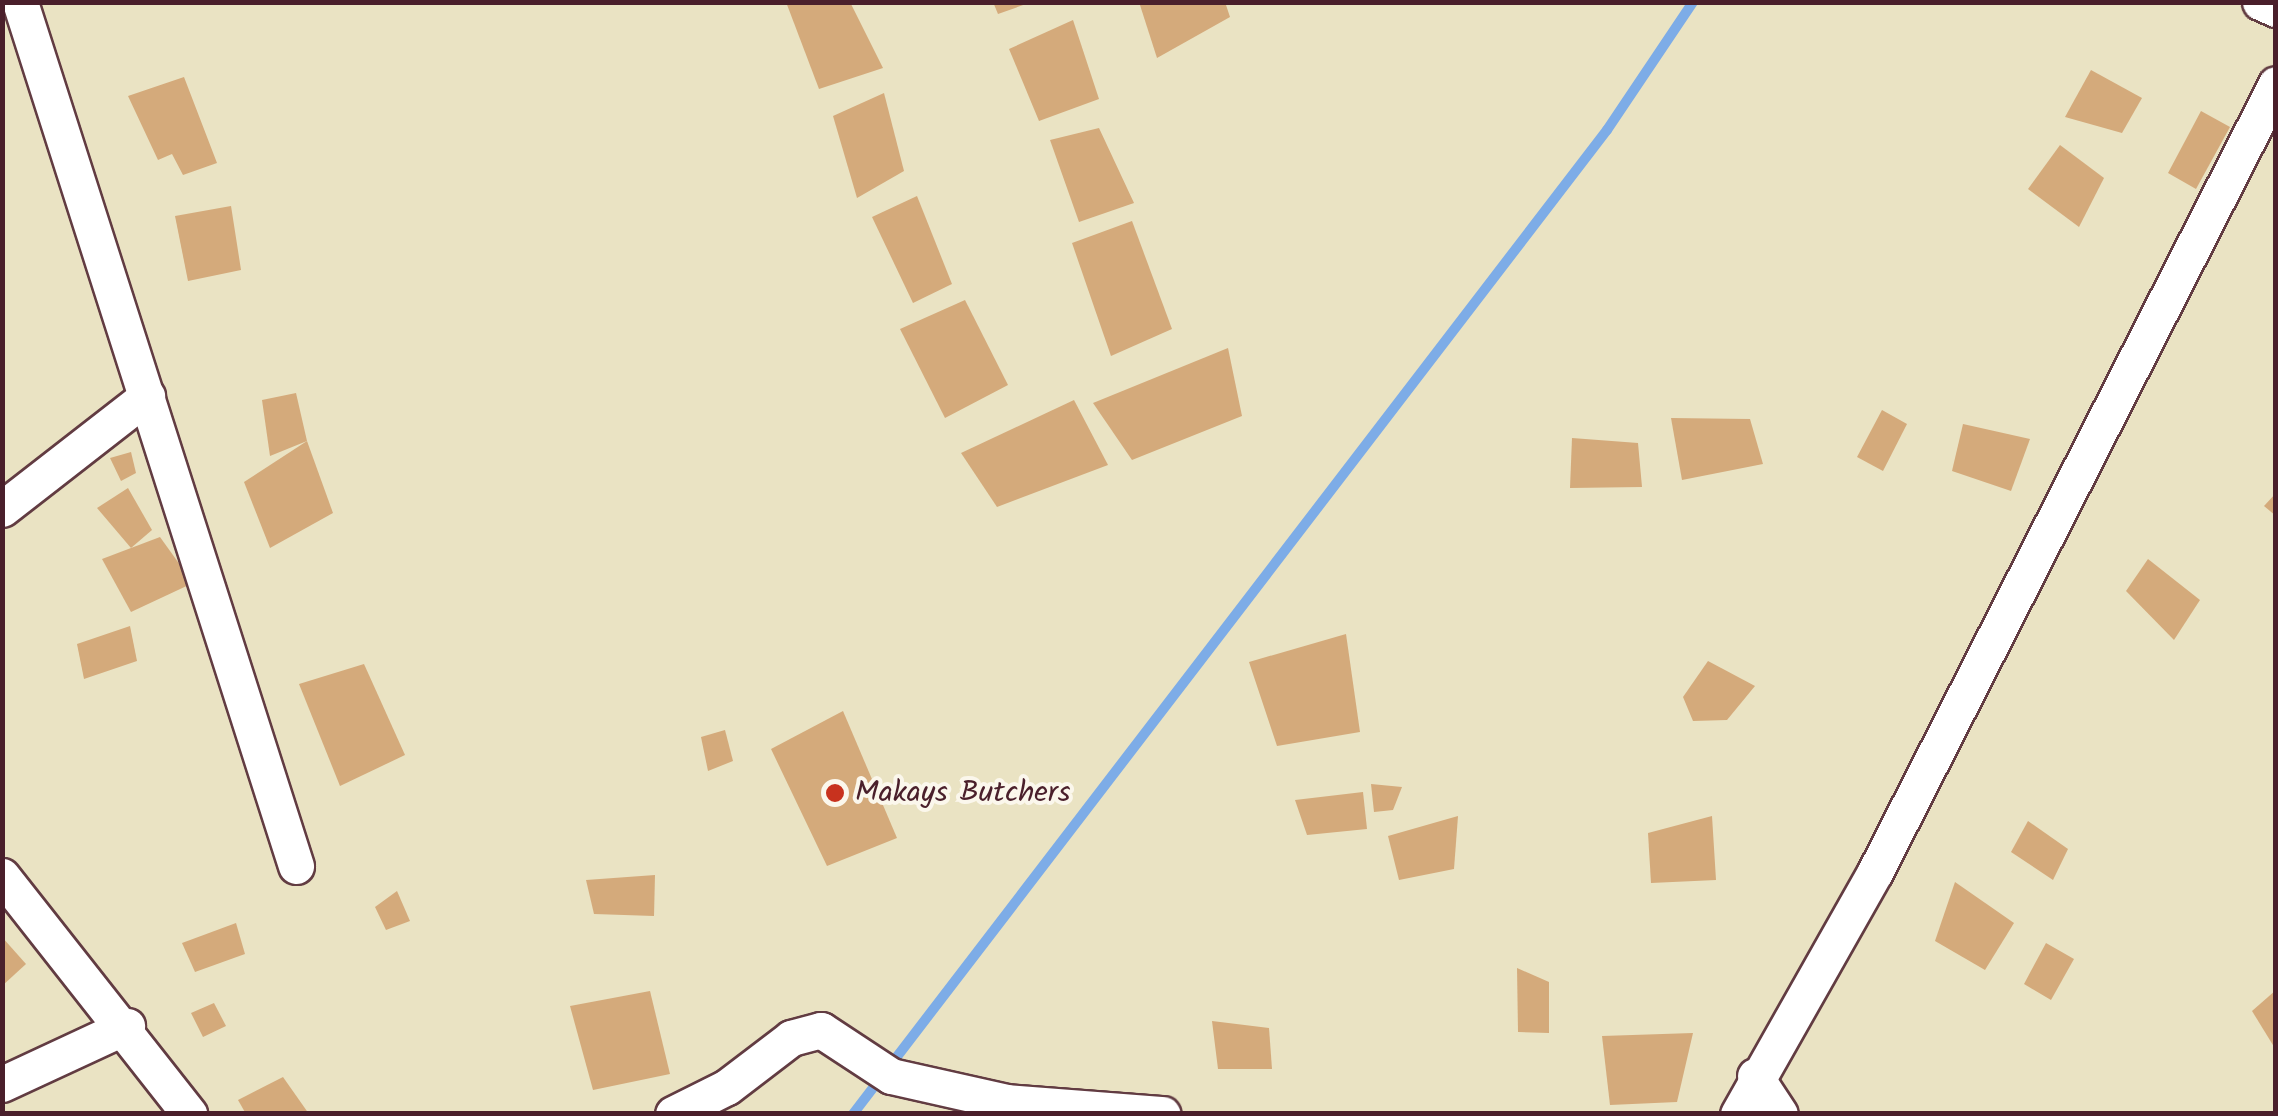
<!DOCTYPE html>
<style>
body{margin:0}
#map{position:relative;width:2278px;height:1116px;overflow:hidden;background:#eae3c3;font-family:Kalam,sans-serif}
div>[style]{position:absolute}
.stream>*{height:10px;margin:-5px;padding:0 5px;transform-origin:5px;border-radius:5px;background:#7dace7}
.building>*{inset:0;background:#d4aa7b}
.roads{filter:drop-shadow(2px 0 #623c42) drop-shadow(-2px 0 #623c42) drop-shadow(0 2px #623c42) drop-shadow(0 -2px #623c42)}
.minor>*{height:35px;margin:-17.5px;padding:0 17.5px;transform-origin:17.5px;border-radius:17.5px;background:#fff}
.dots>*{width:28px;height:28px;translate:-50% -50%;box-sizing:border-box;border:5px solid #fbf7ec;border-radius:50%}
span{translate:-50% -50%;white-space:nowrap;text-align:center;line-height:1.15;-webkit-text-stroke:8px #fbf7ec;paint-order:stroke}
.poi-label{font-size:30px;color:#4a1f2b}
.left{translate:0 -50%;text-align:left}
.frame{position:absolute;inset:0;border:5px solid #4a1f2b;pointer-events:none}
</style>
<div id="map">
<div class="stream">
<i style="left:853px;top:1114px;width:1240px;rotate:-52.54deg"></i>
<i style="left:1607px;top:130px;width:154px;rotate:-56.1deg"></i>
</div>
<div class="building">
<i style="clip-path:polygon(786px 2px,850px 2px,883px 68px,819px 89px)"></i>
<i style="clip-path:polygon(993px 2px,1029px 2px,1029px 3px,998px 14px)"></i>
<i style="clip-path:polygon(1139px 2px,1225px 2px,1230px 17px,1157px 58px)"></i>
<i style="clip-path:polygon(1073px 20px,1099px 99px,1039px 121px,1009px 49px)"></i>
<i style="clip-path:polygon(2091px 70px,2142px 98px,2122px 133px,2065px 117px)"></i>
<i style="clip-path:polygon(184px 77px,217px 163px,183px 175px,172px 154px,158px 160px,128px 96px)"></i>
<i style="clip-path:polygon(884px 93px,904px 171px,857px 198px,833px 116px)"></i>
<i style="clip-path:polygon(2201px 111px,2230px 127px,2196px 189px,2168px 173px)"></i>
<i style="clip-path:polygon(1099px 128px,1134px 203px,1079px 222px,1050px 140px)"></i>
<i style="clip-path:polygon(2060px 145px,2104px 178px,2079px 227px,2028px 189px)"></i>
<i style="clip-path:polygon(917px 196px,952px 284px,913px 303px,872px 217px)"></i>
<i style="clip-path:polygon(231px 206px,241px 270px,188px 281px,175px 216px)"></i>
<i style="clip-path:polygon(1132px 221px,1172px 329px,1111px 356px,1072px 243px)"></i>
<i style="clip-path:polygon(965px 300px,1008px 385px,945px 418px,900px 329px)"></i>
<i style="clip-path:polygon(1228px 348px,1242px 416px,1132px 460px,1093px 403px)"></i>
<i style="clip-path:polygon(296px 393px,307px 441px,270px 456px,262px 400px)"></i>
<i style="clip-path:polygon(1074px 400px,1108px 465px,997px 507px,961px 453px)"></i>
<i style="clip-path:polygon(1882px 410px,1907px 424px,1883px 471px,1857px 457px)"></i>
<i style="clip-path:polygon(1671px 418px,1750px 419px,1763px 464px,1682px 480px)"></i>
<i style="clip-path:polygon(1963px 424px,2030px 439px,2011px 491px,1952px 471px)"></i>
<i style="clip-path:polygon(1572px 438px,1638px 443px,1642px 487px,1570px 488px)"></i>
<i style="clip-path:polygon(307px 441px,333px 513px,270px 548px,244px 482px)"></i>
<i style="clip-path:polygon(131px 452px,136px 473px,121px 481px,110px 458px)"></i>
<i style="clip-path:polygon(128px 488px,152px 530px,131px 548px,97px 508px)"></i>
<i style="clip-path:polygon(2276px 493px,2276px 516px,2264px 506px)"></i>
<i style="clip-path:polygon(160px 537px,193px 583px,131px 612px,102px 559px)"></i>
<i style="clip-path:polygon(2148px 559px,2200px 600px,2174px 640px,2126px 591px)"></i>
<i style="clip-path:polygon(130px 626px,137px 661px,84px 679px,77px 644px)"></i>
<i style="clip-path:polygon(1346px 634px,1360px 732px,1277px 746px,1249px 662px)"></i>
<i style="clip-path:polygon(1708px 661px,1755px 686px,1727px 720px,1693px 721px,1683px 697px)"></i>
<i style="clip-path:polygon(364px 664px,405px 755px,340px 786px,299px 684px)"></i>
<i style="clip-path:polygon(843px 711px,897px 838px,827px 866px,771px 749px)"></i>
<i style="clip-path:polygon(725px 730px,733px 761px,708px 771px,701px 737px)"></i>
<i style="clip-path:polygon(1371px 784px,1402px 787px,1393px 810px,1374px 812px)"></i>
<i style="clip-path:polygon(1363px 792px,1367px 829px,1307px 835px,1295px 800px)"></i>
<i style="clip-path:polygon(1458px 816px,1454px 869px,1399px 880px,1388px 836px)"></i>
<i style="clip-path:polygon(1712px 816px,1716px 880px,1651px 883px,1648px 833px)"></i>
<i style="clip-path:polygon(2028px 821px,2068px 849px,2053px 880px,2011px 852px)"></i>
<i style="clip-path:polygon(655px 875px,654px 916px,594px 914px,586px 880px)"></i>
<i style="clip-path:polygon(1955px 882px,2014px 923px,1985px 970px,1935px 941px)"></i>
<i style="clip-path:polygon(397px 891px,410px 921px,386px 930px,375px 907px)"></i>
<i style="clip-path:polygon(236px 923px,245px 954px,195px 972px,182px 943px)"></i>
<i style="clip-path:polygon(2px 937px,26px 964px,2px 986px)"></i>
<i style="clip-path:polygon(2046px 943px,2074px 959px,2051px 1000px,2024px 984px)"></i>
<i style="clip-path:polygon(1517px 968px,1549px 982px,1549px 1033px,1518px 1032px)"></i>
<i style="clip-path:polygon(2276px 990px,2276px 1050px,2252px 1011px)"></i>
<i style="clip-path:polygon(650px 991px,670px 1074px,593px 1090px,570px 1006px)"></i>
<i style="clip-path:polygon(214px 1003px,226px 1026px,203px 1037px,191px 1013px)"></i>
<i style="clip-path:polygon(1212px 1021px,1269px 1028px,1272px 1069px,1218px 1069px)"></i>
<i style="clip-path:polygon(1693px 1033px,1677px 1102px,1610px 1105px,1602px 1036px)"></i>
<i style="clip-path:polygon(283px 1077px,309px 1114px,246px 1114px,238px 1100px)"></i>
</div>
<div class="roads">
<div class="minor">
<i style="left:20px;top:2px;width:907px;rotate:72.28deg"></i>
<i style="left:2260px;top:2px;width:17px;rotate:24deg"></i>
<i style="left:2px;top:509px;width:184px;rotate:-37.9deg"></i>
<i style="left:2px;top:876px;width:303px;rotate:51.8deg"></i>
<i style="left:1755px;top:1076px;width:45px;rotate:56.7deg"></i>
<i style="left:2px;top:1084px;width:138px;rotate:-24.9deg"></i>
<i style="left:673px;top:1114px;width:60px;rotate:-26.6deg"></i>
<i style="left:727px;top:1087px;width:81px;rotate:-37.4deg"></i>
<i style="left:791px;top:1038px;width:31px;rotate:-15deg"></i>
<i style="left:821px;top:1030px;width:84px;rotate:33.3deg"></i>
<i style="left:891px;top:1076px;width:118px;rotate:12.7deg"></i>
<i style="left:1006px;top:1102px;width:157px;rotate:4.4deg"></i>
<i style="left:1738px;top:1114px;width:278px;rotate:-60.5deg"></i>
<i style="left:1875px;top:872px;width:884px;rotate:-63.03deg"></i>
</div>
</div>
<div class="dots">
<i style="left:835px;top:793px;background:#c8321e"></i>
</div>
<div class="poi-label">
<span class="left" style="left:855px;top:793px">Makays Butchers</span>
</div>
<div class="frame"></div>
</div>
